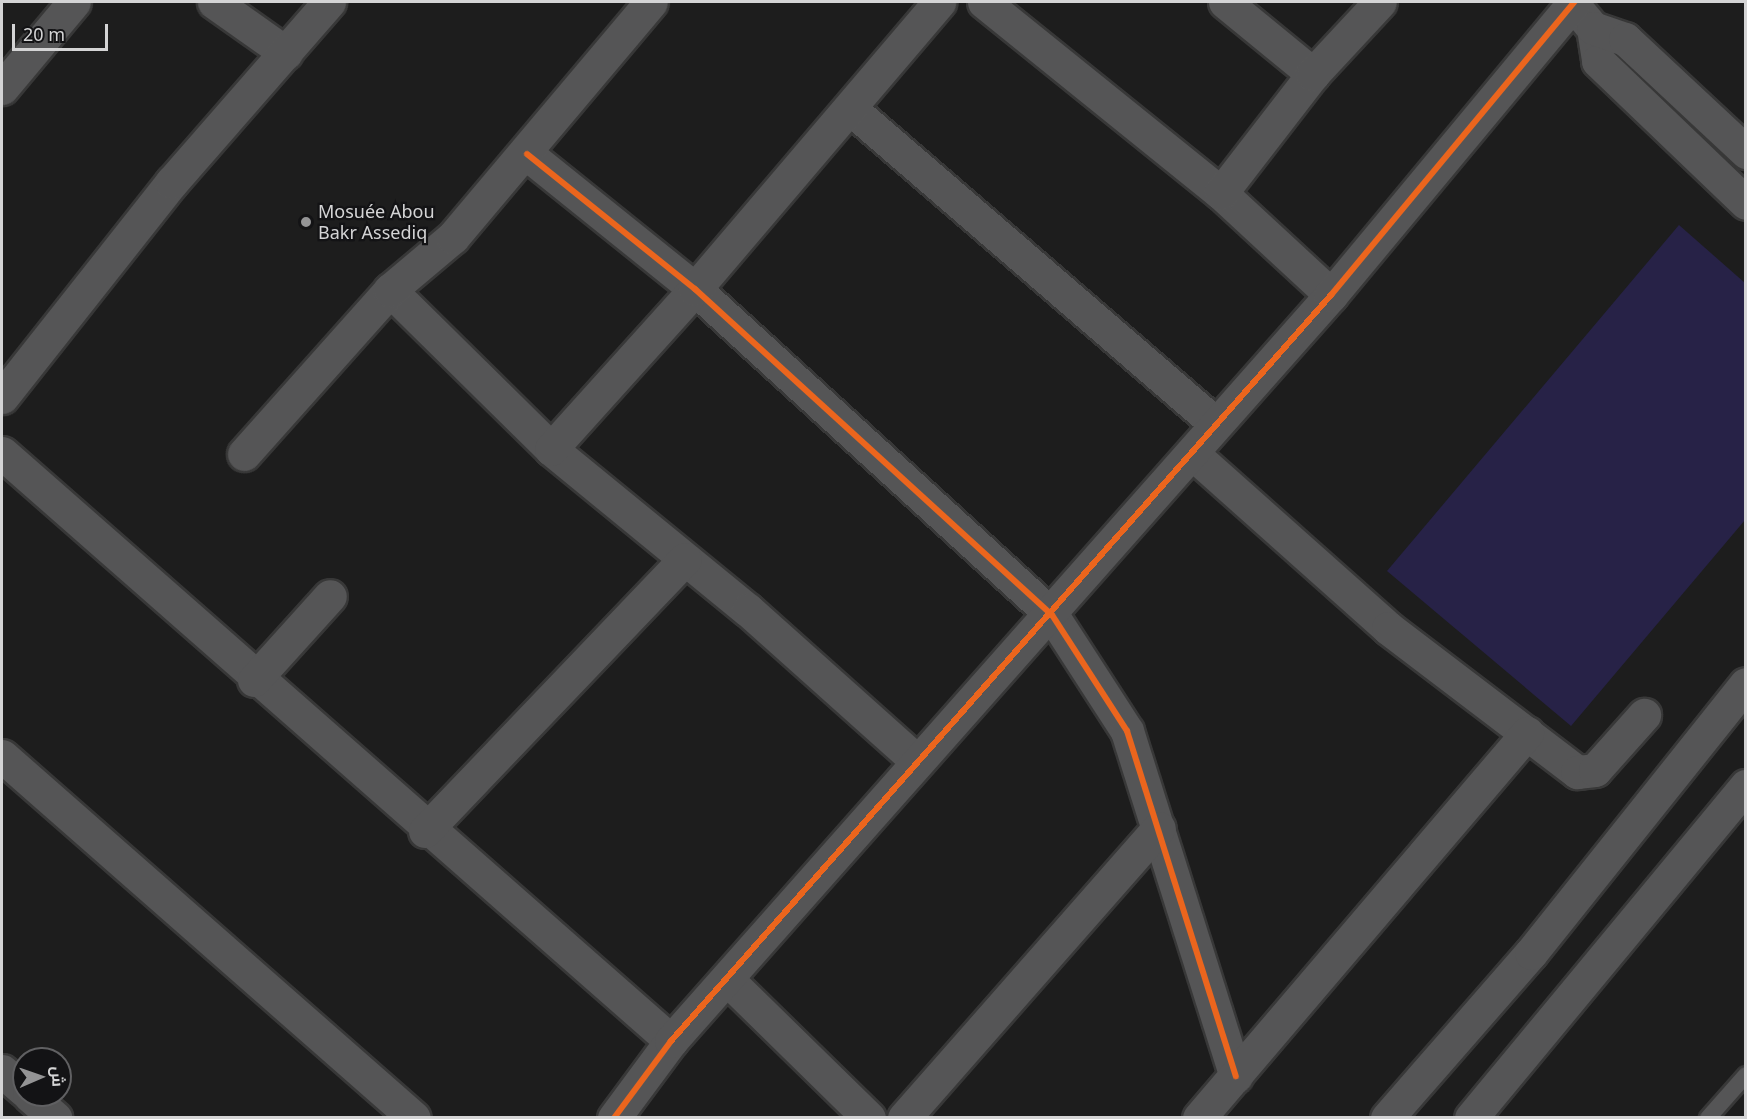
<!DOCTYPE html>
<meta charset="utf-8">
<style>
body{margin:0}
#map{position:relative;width:1747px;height:1119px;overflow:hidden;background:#1d1d1d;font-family:"Noto Sans",Cairo,sans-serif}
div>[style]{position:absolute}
.green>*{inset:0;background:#272247}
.roads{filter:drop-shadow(2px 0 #383838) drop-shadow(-2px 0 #383838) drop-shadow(0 2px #383838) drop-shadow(0 -2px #383838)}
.lane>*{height:16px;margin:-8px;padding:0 8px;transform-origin:8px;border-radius:8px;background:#555556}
.street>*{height:33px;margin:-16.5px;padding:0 16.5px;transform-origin:16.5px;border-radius:16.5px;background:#555556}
.cycleway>*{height:6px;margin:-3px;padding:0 3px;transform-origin:3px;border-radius:3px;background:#eb651d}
.dots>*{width:16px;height:16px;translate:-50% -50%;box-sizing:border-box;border:3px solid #131315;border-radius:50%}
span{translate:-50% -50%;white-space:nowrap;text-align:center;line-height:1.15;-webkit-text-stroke:4.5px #131315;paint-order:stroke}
.poi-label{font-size:18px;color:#d4d4d5}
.left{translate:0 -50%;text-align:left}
.frame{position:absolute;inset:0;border:3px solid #d4d4d5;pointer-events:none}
.north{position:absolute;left:12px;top:1047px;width:60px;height:60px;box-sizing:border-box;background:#131315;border:2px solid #606062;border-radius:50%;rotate:88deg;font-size:16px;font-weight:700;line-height:24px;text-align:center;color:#d4d4d5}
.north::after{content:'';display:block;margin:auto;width:21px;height:27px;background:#949495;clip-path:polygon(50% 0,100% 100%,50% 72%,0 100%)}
.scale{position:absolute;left:12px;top:24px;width:96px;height:27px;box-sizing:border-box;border:3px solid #d4d4d5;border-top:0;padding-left:8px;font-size:18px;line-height:21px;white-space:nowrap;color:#d4d4d5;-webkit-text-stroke:4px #131315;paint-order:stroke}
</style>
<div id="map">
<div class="green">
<i style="clip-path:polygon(1679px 225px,1745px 283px,1745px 520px,1571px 726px,1387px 571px)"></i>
</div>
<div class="roads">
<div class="lane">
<i style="left:1708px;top:1118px;width:57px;rotate:-48.5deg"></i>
</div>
<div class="street">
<i style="left:214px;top:2px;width:88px;rotate:35.3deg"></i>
<i style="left:984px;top:2px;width:304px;rotate:38.9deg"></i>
<i style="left:1221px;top:193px;width:150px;rotate:42.8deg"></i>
<i style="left:1225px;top:2px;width:114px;rotate:39.3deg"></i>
<i style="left:1571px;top:2px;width:34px;rotate:50deg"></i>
<i style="left:1593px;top:28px;width:33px;rotate:81deg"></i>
<i style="left:1598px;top:61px;width:205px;rotate:43.8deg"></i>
<i style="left:1593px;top:28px;width:34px;rotate:19deg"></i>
<i style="left:1625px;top:39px;width:166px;rotate:43deg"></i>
<i style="left:2px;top:88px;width:112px;rotate:-50.1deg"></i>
<i style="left:851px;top:109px;width:481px;rotate:40.8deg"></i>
<i style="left:527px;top:154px;width:216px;rotate:38.8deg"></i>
<i style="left:695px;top:289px;width:483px;rotate:42.4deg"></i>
<i style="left:1052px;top:615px;width:138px;rotate:57.1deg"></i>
<i style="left:1127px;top:731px;width:362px;rotate:72.5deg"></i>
<i style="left:1221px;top:193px;width:150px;rotate:-52.3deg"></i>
<i style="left:1313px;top:74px;width:98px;rotate:-47.1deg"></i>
<i style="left:390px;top:290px;width:226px;rotate:44.6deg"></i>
<i style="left:551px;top:449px;width:254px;rotate:39.3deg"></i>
<i style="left:748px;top:610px;width:225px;rotate:41.8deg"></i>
<i style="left:2px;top:397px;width:274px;rotate:-51.7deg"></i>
<i style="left:172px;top:182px;width:239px;rotate:-48.9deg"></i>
<i style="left:551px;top:449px;width:215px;rotate:-48deg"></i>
<i style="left:695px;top:289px;width:377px;rotate:-49.6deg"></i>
<i style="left:2px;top:453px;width:891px;rotate:41.31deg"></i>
<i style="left:244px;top:454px;width:220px;rotate:-48.3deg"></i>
<i style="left:390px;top:290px;width:82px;rotate:-40.1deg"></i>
<i style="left:453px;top:237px;width:307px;rotate:-49.9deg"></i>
<i style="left:1193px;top:454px;width:261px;rotate:41.7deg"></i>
<i style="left:1388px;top:628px;width:238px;rotate:37.3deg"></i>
<i style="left:1577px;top:772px;width:18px;rotate:-6deg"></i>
<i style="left:1595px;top:770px;width:74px;rotate:-48.3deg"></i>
<i style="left:254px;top:680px;width:113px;rotate:-47.9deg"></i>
<i style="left:2px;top:756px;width:548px;rotate:41.3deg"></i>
<i style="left:425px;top:831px;width:376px;rotate:-46.3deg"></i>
<i style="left:729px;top:981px;width:196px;rotate:44.4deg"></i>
<i style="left:2px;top:1071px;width:29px;rotate:41deg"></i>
<i style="left:29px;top:1095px;width:35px;rotate:41deg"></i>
<i style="left:614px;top:1118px;width:96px;rotate:-53.5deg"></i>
<i style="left:671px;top:1041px;width:996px;rotate:-48.5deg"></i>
<i style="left:1331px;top:295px;width:381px;rotate:-50.3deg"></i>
<i style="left:904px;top:1118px;width:386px;rotate:-48.7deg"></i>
<i style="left:1199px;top:1118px;width:506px;rotate:-49.57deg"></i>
<i style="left:1387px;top:1118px;width:219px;rotate:-48.9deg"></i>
<i style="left:1531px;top:953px;width:344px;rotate:-51.4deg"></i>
<i style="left:1471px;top:1118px;width:431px;rotate:-50.4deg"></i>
</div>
</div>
<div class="cycleway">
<i style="left:527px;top:154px;width:216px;rotate:38.8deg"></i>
<i style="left:695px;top:289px;width:483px;rotate:42.4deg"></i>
<i style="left:1052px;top:615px;width:138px;rotate:57.1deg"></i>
<i style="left:1127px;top:731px;width:362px;rotate:72.5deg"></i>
<i style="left:614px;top:1118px;width:96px;rotate:-53.5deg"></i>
<i style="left:671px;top:1041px;width:996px;rotate:-48.5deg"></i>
<i style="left:1331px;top:295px;width:381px;rotate:-50.3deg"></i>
</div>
<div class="dots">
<i style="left:306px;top:222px;background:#949495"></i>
</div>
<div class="poi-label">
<span class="left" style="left:318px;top:222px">Mosuée Abou<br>Bakr Assediq</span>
</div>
<div class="frame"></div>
<div class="north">ش</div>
<div class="scale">20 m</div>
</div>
